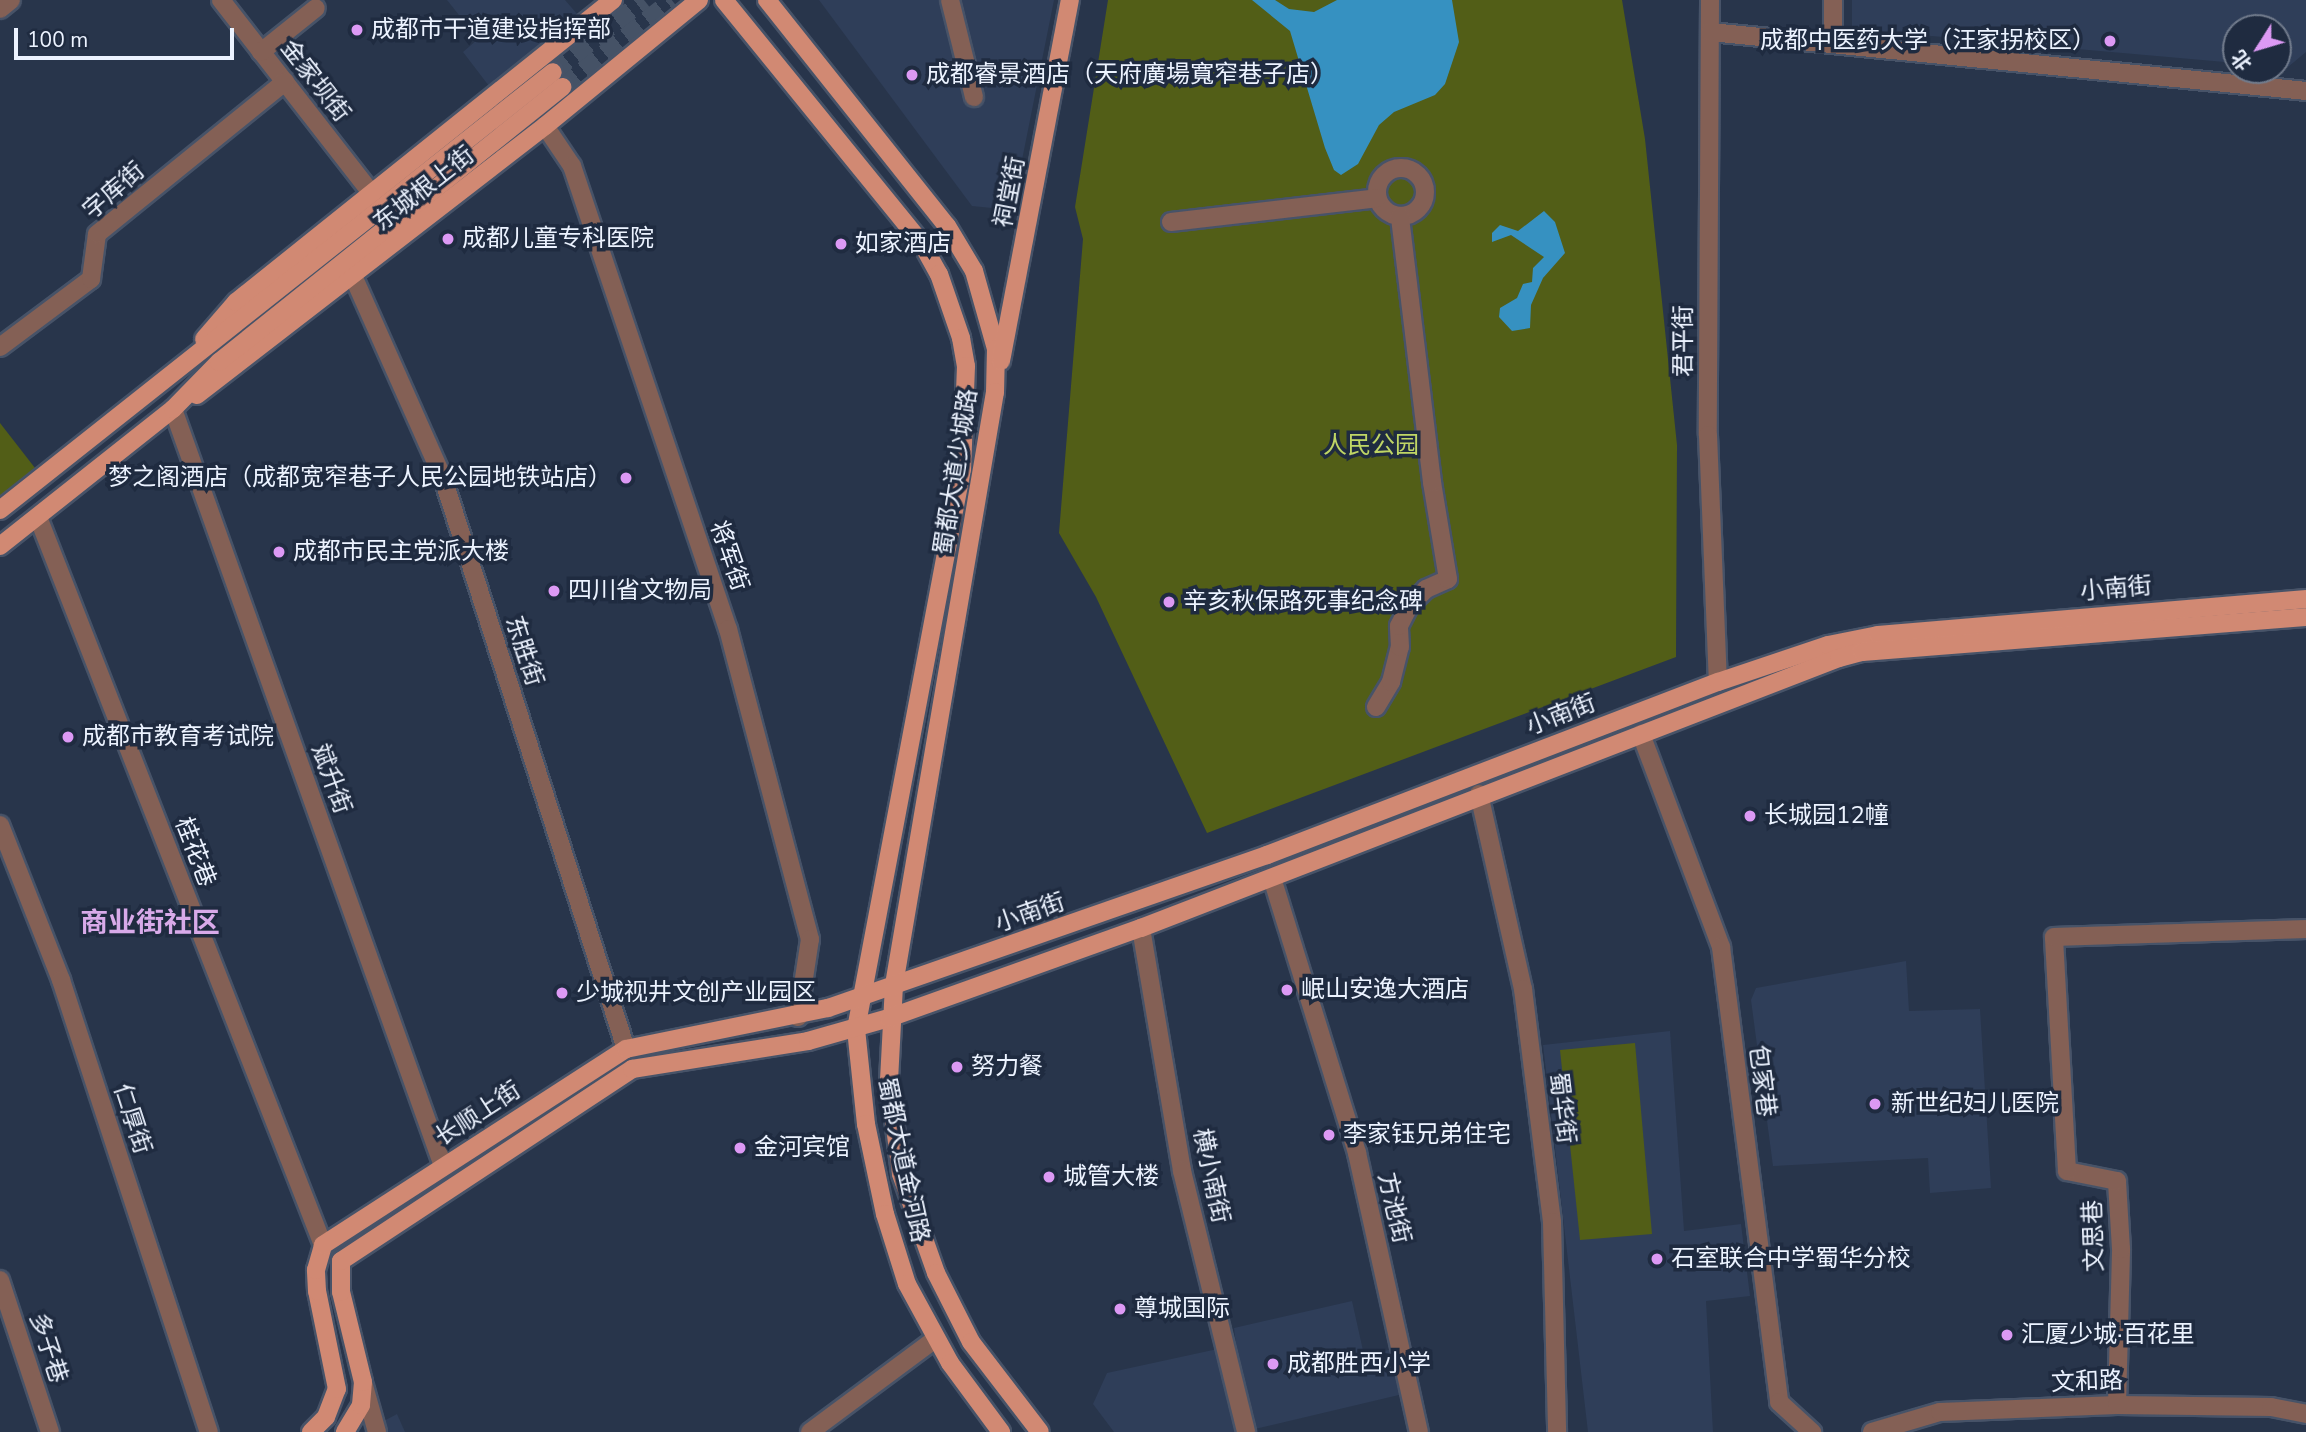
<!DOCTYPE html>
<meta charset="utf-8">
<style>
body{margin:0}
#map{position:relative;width:2306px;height:1432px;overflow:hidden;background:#28354b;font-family:"Nunito Sans","Noto Sans SC",sans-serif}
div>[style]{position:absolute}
.built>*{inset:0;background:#2f3e59}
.green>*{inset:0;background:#525e17}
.water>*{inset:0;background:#3691c1}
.major-tunnel>*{height:18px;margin-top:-9px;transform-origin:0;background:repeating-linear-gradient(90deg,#455266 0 18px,transparent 0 27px)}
.roads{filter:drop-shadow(2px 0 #475368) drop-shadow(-2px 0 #475368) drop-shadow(0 2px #475368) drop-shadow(0 -2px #475368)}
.minor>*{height:18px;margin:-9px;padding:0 9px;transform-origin:9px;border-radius:9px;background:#846055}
.minor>.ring{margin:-9px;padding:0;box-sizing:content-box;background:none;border:18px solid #846055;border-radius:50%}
.major>*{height:18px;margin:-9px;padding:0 9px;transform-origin:9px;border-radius:9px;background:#d18973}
.dots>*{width:19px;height:19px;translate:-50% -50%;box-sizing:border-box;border:4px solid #1f2b40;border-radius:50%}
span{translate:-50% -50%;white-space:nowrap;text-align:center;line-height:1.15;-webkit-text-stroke:7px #1f2b40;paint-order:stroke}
.poi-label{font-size:24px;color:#ecf3ff}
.left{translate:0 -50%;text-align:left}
.right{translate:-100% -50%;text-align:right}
.street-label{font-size:24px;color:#ecf3ff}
.park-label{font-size:24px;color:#c0d665}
.quarter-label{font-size:28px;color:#d8aae9;font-weight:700}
.north{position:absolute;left:2222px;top:14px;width:70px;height:70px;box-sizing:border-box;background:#1f2b40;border:2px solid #717b8c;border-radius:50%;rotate:233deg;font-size:19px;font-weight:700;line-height:28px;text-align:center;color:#ecf3ff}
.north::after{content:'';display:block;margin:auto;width:24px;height:32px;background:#dc99f4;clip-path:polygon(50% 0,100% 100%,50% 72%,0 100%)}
.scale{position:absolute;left:14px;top:28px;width:220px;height:32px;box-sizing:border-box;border:4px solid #ecf3ff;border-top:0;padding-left:9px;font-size:21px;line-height:24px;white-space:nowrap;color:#ecf3ff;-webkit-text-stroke:5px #1f2b40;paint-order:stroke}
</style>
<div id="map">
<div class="built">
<i style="clip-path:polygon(447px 0,565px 0,578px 15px,489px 86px,463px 52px,478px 39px)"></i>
<i style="clip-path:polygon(819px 0,1054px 0,1012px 210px,972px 206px)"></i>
<i style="clip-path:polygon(1852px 0,2306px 0,2306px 52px,2288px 67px,2278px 66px,2278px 28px,2236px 28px,2236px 63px,1852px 29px)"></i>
<i style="clip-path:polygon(1906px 961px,1909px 1011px,1980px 1009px,1991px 1188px,1930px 1193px,1928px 1158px,1773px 1166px,1751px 1000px,1756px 988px)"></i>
<i style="clip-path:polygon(1670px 1031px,1684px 1231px,1741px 1224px,1750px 1296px,1706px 1301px,1713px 1432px,1588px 1432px,1543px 1045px)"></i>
<i style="clip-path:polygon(1352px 1301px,1364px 1355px,1393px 1349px,1403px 1394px,1242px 1432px,1114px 1432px,1093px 1404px,1107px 1373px,1236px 1345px,1234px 1328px)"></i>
<i style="clip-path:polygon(397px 1414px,405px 1432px,363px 1432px)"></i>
</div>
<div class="green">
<i style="clip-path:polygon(1108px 0,1622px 0,1645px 139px,1677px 445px,1676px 657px,1207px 833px,1096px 597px,1059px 533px,1083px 239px,1075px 207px)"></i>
<i style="clip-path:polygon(0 423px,35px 468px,0 496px)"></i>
<i style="clip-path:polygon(1635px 1043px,1652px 1234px,1580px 1240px,1560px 1050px)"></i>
</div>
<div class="water">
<i style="clip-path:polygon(1252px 0,1275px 0,1289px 9px,1314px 12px,1337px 0,1452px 0,1459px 42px,1445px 84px,1435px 95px,1394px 112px,1379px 125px,1358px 164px,1341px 175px,1334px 170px,1325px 148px,1290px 31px)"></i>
<i style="clip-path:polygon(1544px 211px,1555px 222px,1565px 253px,1543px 278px,1531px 305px,1530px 328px,1512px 331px,1499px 317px,1500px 308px,1517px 298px,1523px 284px,1532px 282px,1533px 268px,1544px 257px,1511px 235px,1492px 242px,1492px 233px,1500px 225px,1518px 231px)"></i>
</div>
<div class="major-tunnel">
<i style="left:553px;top:72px;width:116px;rotate:-38.4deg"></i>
<i style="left:562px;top:87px;width:140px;rotate:-38.3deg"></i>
</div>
<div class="roads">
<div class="minor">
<i style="left:221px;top:0;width:244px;rotate:52.1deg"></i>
<i style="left:950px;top:0;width:100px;rotate:76.1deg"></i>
<i style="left:1710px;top:0;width:435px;rotate:90.3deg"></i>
<i style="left:1708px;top:435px;width:247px;rotate:87.7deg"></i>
<i style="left:0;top:9px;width:14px;rotate:-39deg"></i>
<i style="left:1710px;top:32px;width:599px;rotate:5.65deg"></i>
<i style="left:1833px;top:41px;width:41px;rotate:-90deg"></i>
<i style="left:261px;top:52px;width:70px;rotate:-38.7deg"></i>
<i style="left:545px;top:126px;width:48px;rotate:56deg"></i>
<i style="left:572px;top:166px;width:489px;rotate:71.4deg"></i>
<i style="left:728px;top:629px;width:321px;rotate:75.2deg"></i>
<i style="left:810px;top:939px;width:79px;rotate:98.7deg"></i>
<i class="ring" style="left:1377px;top:168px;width:30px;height:30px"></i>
<i style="left:1171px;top:222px;width:207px;rotate:-6.6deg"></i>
<i style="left:353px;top:276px;width:221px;rotate:66deg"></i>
<i style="left:443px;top:478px;width:600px;rotate:72.23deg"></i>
<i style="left:0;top:347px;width:114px;rotate:-36.8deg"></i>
<i style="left:91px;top:279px;width:45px;rotate:-82.4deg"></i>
<i style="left:97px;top:234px;width:242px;rotate:-39deg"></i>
<i style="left:173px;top:409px;width:804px;rotate:70.37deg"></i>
<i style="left:38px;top:517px;width:782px;rotate:68.62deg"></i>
<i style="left:1376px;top:707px;width:29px;rotate:-59deg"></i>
<i style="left:1391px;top:682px;width:36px;rotate:-76deg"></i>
<i style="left:1400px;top:647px;width:21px;rotate:-93deg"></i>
<i style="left:1399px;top:626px;width:22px;rotate:-63deg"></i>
<i style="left:1409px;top:606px;width:24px;rotate:-45deg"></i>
<i style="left:1426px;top:589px;width:24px;rotate:-24deg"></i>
<i style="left:1448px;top:579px;width:98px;rotate:-99.4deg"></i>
<i style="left:1432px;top:482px;width:268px;rotate:-96.9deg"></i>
<i style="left:1641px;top:734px;width:228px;rotate:69.4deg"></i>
<i style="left:1721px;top:947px;width:459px;rotate:82.7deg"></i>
<i style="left:1779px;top:1402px;width:45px;rotate:42.3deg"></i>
<i style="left:1479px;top:794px;width:200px;rotate:77.3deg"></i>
<i style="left:1523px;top:989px;width:235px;rotate:82.9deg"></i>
<i style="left:1552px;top:1222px;width:210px;rotate:88.6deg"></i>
<i style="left:0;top:825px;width:167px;rotate:68.5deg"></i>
<i style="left:61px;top:980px;width:476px;rotate:71.9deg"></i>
<i style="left:1272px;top:878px;width:288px;rotate:72.8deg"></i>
<i style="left:1357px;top:1153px;width:286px;rotate:77.5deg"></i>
<i style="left:1141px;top:928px;width:246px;rotate:80.4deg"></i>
<i style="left:1182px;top:1171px;width:269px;rotate:76.2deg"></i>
<i style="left:0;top:1280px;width:160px;rotate:71.8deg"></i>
<i style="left:364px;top:1386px;width:48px;rotate:74.2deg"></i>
<i style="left:2117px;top:1405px;width:156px;rotate:-88.5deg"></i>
<i style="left:2121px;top:1249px;width:68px;rotate:-93.4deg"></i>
<i style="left:2117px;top:1181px;width:51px;rotate:-168.7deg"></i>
<i style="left:2067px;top:1171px;width:234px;rotate:-93.2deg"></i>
<i style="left:2054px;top:937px;width:252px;rotate:-1.8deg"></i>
<i style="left:810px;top:1432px;width:156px;rotate:-36.6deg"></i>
<i style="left:1872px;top:1432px;width:71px;rotate:-16.4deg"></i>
<i style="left:1940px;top:1412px;width:177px;rotate:-2.3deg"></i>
<i style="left:2117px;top:1405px;width:154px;rotate:0.7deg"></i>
<i style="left:2271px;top:1407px;width:36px;rotate:11deg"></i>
</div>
<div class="major">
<i style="left:724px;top:0;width:312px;rotate:50.9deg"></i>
<i style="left:921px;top:242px;width:37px;rotate:61deg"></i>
<i style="left:939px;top:274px;width:68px;rotate:71deg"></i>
<i style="left:961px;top:338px;width:28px;rotate:80deg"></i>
<i style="left:966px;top:366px;width:103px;rotate:92.2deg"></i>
<i style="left:962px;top:469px;width:570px;rotate:100.72deg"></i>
<i style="left:856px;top:1029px;width:96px;rotate:84deg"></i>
<i style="left:866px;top:1124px;width:92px;rotate:78.1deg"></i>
<i style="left:885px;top:1214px;width:73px;rotate:72.6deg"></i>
<i style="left:907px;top:1284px;width:90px;rotate:61.4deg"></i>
<i style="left:950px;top:1363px;width:86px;rotate:53.5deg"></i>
<i style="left:767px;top:0;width:289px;rotate:51.5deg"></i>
<i style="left:947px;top:226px;width:52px;rotate:59deg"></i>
<i style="left:974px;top:271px;width:81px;rotate:74.2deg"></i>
<i style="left:996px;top:349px;width:43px;rotate:91.3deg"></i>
<i style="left:995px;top:392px;width:602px;rotate:99.67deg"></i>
<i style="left:894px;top:985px;width:95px;rotate:93deg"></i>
<i style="left:889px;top:1080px;width:95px;rotate:82.7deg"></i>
<i style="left:901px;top:1174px;width:105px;rotate:70.5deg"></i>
<i style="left:936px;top:1273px;width:77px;rotate:63.1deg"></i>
<i style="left:971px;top:1342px;width:113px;rotate:52.5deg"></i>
<i style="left:204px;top:339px;width:49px;rotate:-49.1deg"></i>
<i style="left:236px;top:302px;width:483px;rotate:-38.7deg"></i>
<i style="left:1001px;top:361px;width:368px;rotate:-79.2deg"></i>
<i style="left:197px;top:395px;width:440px;rotate:-37.7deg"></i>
<i style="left:545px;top:126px;width:199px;rotate:-39.3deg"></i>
<i style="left:0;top:510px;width:705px;rotate:-38.38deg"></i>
<i style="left:0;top:546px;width:221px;rotate:-38.4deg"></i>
<i style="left:173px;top:409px;width:66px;rotate:-45.6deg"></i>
<i style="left:219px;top:362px;width:440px;rotate:-38.7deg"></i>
<i style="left:311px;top:1432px;width:21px;rotate:-45deg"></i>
<i style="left:326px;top:1417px;width:30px;rotate:-69deg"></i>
<i style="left:337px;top:1389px;width:100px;rotate:-101.5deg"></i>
<i style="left:317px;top:1291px;width:21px;rotate:-93deg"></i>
<i style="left:316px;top:1270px;width:26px;rotate:-74deg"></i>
<i style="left:323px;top:1245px;width:361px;rotate:-32.9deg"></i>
<i style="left:626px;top:1049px;width:206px;rotate:-11.5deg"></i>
<i style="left:828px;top:1008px;width:465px;rotate:-19.2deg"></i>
<i style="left:1267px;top:855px;width:483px;rotate:-21deg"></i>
<i style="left:1718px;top:682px;width:116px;rotate:-18.6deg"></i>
<i style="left:1828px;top:645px;width:51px;rotate:-11.3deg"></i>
<i style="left:1878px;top:635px;width:430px;rotate:-4.8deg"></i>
<i style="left:345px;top:1432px;width:31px;rotate:-59deg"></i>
<i style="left:361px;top:1405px;width:23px;rotate:-85deg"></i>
<i style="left:363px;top:1382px;width:93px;rotate:-103.7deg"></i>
<i style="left:341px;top:1292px;width:31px;rotate:-90deg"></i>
<i style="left:341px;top:1261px;width:349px;rotate:-33.4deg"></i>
<i style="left:632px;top:1069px;width:178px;rotate:-9deg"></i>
<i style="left:808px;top:1041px;width:84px;rotate:-15.9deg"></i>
<i style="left:889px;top:1018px;width:268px;rotate:-19.7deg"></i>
<i style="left:1141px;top:928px;width:748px;rotate:-21.15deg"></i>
<i style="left:1839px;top:658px;width:24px;rotate:-15deg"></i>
<i style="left:1862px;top:652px;width:445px;rotate:-4.5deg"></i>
</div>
</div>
<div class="dots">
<i style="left:357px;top:30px;background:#dc99f4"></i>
<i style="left:2110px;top:41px;background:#dc99f4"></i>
<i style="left:912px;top:75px;background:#dc99f4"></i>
<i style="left:448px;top:239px;background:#dc99f4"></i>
<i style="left:841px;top:244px;background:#dc99f4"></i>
<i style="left:626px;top:478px;background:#dc99f4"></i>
<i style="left:279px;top:552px;background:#dc99f4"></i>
<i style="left:554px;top:591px;background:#dc99f4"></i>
<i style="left:1169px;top:602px;background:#dc99f4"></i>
<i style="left:68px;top:737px;background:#dc99f4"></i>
<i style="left:1750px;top:816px;background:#dc99f4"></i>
<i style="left:1287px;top:990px;background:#dc99f4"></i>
<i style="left:562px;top:993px;background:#dc99f4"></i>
<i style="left:957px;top:1067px;background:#dc99f4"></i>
<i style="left:1875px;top:1104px;background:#dc99f4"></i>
<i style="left:1329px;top:1135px;background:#dc99f4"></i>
<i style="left:740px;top:1148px;background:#dc99f4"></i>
<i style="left:1049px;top:1177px;background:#dc99f4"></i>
<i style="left:1657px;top:1259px;background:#dc99f4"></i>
<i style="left:1120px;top:1309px;background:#dc99f4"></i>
<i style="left:2007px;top:1335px;background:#dc99f4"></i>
<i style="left:1273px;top:1364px;background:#dc99f4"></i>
</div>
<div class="poi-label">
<span class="left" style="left:371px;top:30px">成都市干道建设指挥部</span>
<span class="right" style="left:2096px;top:41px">成都中医药大学（汪家拐校区）</span>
<span class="left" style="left:926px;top:75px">成都睿景酒店（天府廣場寬窄巷子店）</span>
<span class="left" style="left:462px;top:239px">成都儿童专科医院</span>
<span class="left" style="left:855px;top:244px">如家酒店</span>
<span class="right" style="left:612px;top:478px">梦之阁酒店（成都宽窄巷子人民公园地铁站店）</span>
<span class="left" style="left:293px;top:552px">成都市民主党派大楼</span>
<span class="left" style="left:568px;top:591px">四川省文物局</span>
<span class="left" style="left:1183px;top:602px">辛亥秋保路死事纪念碑</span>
<span class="left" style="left:82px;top:737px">成都市教育考试院</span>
<span class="left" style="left:1764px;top:816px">长城园12幢</span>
<span class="left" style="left:1301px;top:990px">岷山安逸大酒店</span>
<span class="left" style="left:576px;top:993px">少城视井文创产业园区</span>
<span class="left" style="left:971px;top:1067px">努力餐</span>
<span class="left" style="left:1891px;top:1104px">新世纪妇儿医院</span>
<span class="left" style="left:1343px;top:1135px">李家钰兄弟住宅</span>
<span class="left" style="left:754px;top:1148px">金河宾馆</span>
<span class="left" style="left:1063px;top:1177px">城管大楼</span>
<span class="left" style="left:1671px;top:1259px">石室联合中学蜀华分校</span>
<span class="left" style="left:1134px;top:1309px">尊城国际</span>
<span class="left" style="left:2021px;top:1335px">汇厦少城·百花里</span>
<span class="left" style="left:1287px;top:1364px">成都胜西小学</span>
</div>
<div class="street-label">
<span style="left:315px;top:81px;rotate:52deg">金家坝街</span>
<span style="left:424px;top:189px;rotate:-38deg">东城根上街</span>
<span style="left:114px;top:191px;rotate:-41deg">字库街</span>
<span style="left:1010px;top:192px;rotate:-79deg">祠堂街</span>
<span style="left:1684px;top:341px;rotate:-90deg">君平街</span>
<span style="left:956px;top:472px;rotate:-81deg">蜀都大道少城路</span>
<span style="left:729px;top:556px;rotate:71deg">将军街</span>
<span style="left:2116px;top:589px;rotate:-5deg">小南街</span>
<span style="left:524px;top:651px;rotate:72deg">东胜街</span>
<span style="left:1561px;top:715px;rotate:-21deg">小南街</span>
<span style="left:331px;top:779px;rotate:70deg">斌升街</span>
<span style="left:195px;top:852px;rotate:69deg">桂花巷</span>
<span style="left:1030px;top:913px;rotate:-19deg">小南街</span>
<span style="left:1762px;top:1081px;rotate:83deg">包家巷</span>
<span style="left:1562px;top:1108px;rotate:83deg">蜀华街</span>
<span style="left:478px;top:1114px;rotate:-33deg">长顺上街</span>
<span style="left:132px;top:1119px;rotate:72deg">仁厚街</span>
<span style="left:903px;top:1160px;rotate:78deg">蜀都大道金河路</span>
<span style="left:1211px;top:1176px;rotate:78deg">横小南街</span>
<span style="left:1394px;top:1208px;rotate:77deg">方池街</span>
<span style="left:2094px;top:1236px;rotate:-92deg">文思巷</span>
<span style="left:48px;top:1348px;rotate:72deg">多子巷</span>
<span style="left:2087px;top:1382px;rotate:-2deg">文和路</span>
</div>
<div class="park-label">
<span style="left:1371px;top:446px">人民公园</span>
</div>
<div class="quarter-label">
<span style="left:150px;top:923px">商业街社区</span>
</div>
<div class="north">北</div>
<div class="scale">100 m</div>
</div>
